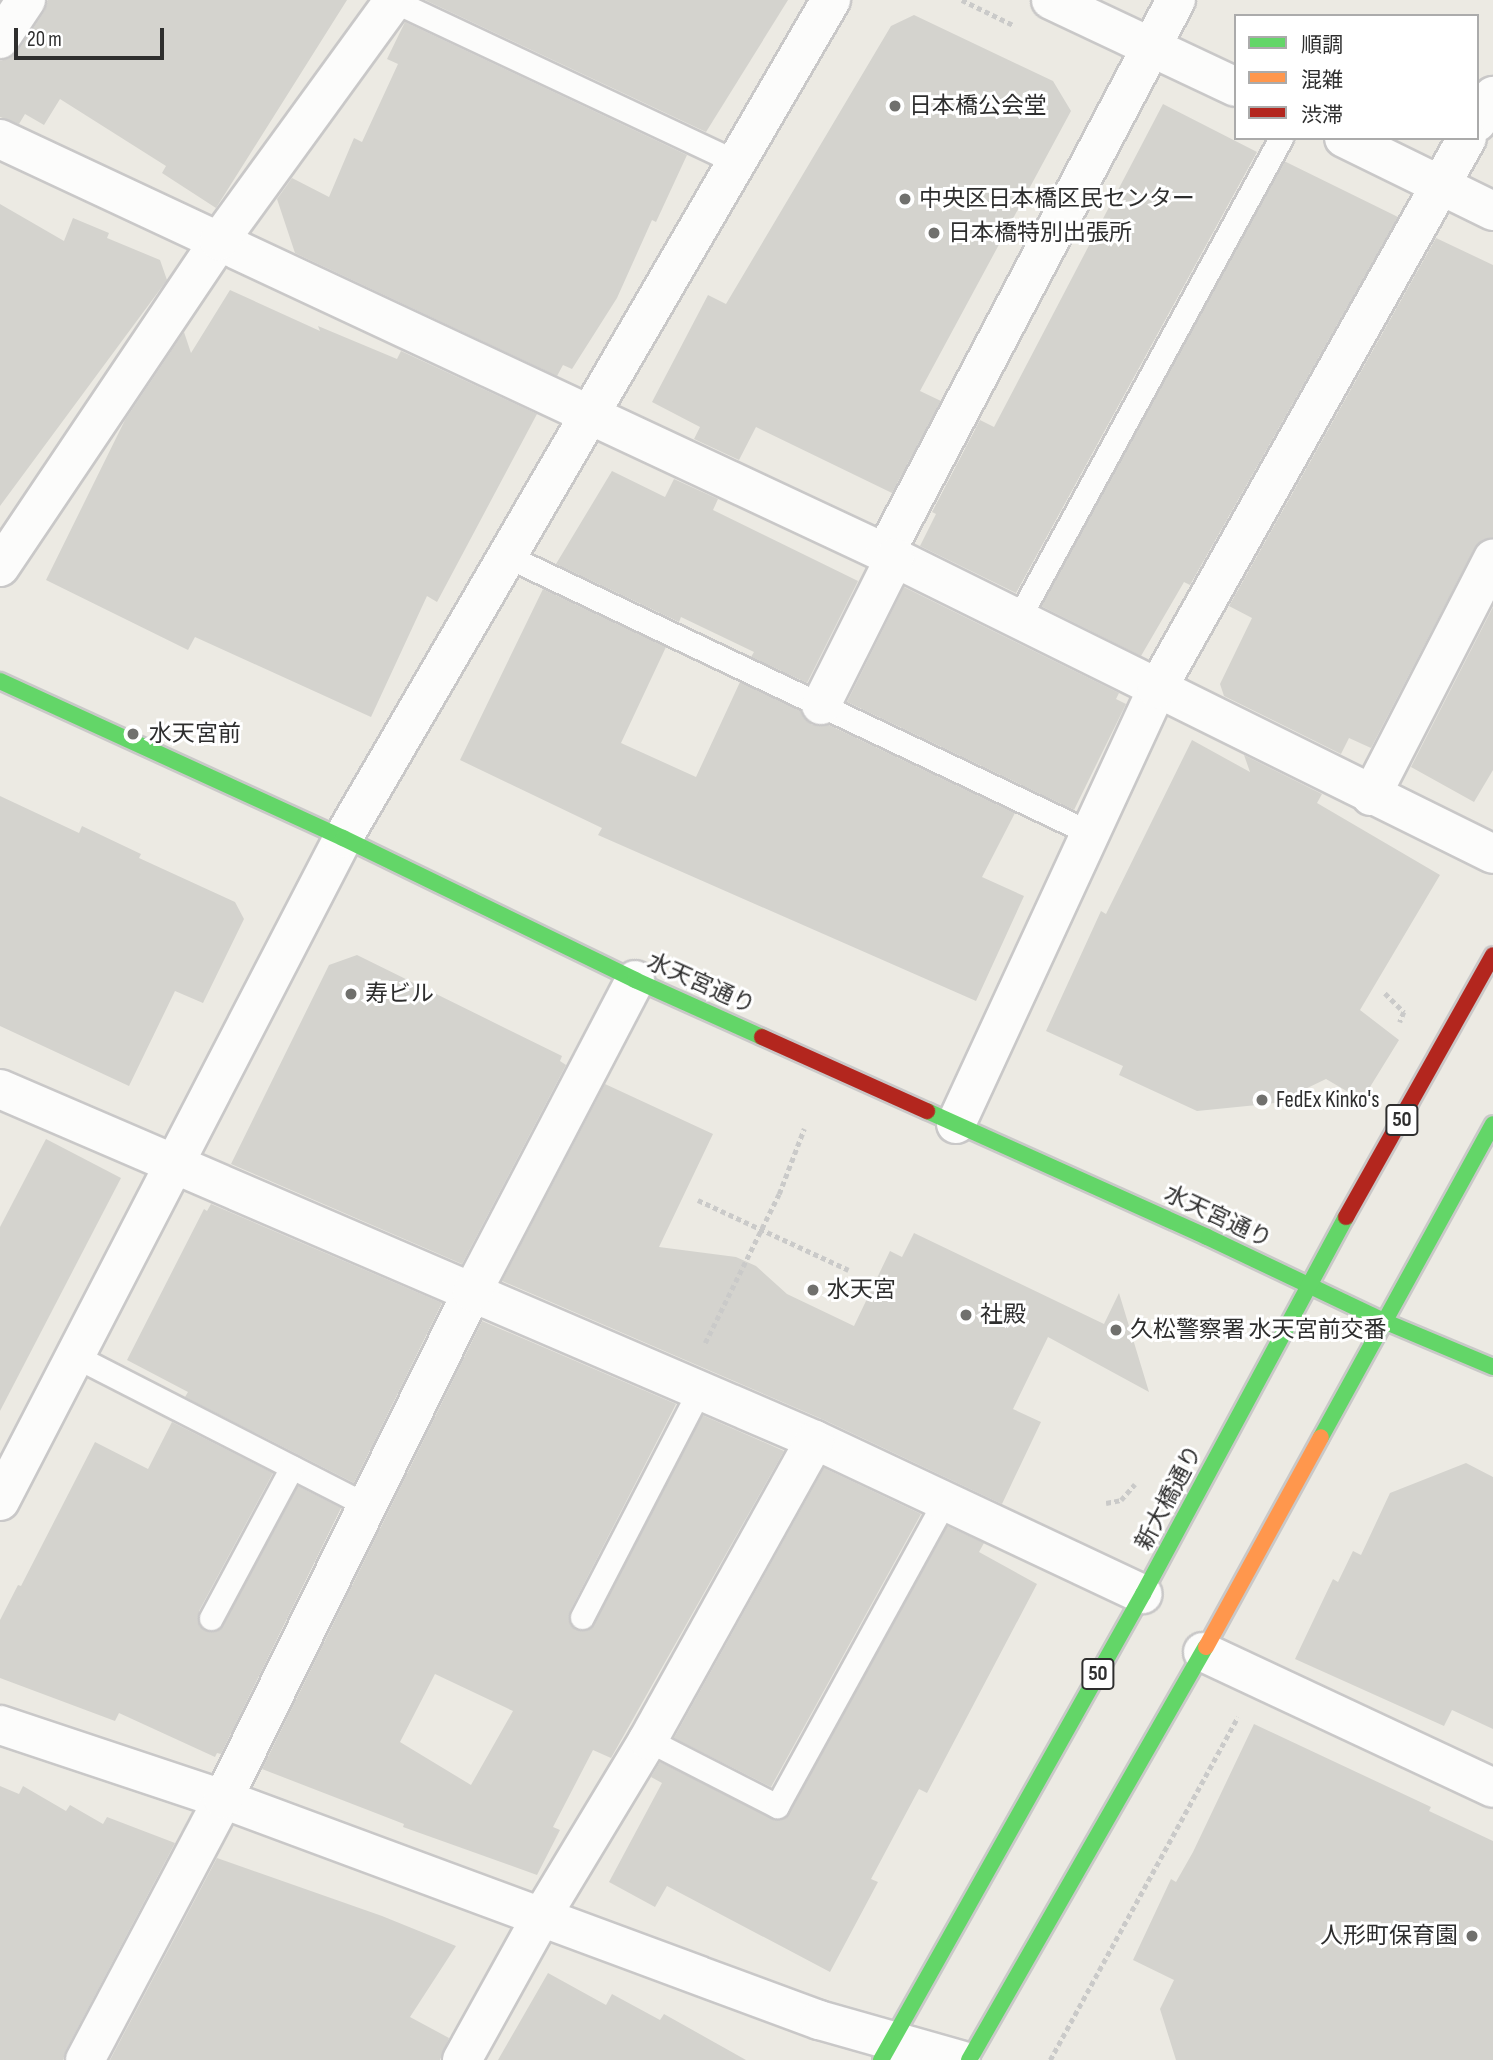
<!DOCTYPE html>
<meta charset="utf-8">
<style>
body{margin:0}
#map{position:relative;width:1493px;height:2060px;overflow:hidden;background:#eceae3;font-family:"Sofia Sans Condensed","Noto Sans JP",sans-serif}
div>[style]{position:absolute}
.building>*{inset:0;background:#d4d3ce}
.path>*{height:4.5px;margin-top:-2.25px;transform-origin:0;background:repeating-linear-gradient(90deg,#cacac9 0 5px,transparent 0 8.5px)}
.roads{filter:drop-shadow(2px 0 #c9c8c8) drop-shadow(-2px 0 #c9c8c8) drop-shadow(0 2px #c9c8c8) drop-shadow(0 -2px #c9c8c8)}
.lane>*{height:23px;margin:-11.5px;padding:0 11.5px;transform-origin:11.5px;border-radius:11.5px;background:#fcfcfb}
.street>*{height:38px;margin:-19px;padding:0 19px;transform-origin:19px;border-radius:19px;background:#fcfcfb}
.fast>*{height:16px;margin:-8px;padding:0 8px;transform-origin:8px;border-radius:8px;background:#63d668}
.slow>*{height:16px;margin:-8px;padding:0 8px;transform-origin:8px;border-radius:8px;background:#ff974d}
.jam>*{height:16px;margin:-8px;padding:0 8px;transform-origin:8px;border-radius:8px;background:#b3261e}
.dots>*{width:19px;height:19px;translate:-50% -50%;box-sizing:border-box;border:4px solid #fff;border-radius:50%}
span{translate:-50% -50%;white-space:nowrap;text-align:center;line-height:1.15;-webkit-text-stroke:6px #fff;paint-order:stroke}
.shield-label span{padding:2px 5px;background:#fff;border:2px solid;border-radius:5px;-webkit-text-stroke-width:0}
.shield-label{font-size:21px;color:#2e2e2e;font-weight:700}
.poi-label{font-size:23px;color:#2e2e2e}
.left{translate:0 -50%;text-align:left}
.right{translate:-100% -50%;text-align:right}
.street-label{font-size:23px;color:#2e2e2e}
.legend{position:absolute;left:1234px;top:14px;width:245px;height:126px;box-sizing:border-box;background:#fff;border:2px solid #ababab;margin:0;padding:9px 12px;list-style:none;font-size:21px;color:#2e2e2e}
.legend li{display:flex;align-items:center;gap:14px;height:35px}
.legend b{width:35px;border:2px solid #ababab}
.scale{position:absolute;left:14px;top:28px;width:150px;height:32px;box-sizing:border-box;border:4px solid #2e2e2e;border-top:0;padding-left:9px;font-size:21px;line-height:24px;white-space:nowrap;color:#2e2e2e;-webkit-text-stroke:5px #fff;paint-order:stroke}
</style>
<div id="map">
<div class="building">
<i style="clip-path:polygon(48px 0,347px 0,216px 208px,162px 173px,166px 166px,60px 99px,44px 125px,25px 114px,19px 124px,0 117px,0 61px,10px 58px,18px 51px,44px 12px)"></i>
<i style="clip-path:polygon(425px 0,788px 0,706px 132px)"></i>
<i style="clip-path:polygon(914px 15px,1053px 81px,1071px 111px,920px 391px,941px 401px,892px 493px,756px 427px,739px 460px,694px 439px,700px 427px,652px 402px,708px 295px,726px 304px,891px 26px)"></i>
<i style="clip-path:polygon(405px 22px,687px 155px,656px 222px,652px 220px,617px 298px,572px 369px,563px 365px,557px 376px,295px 253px,277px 199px,292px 178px,329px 197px,354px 138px,362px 142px,398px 64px,387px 59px)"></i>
<i style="clip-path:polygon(1163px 104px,1257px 152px,1016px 593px,920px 546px,936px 514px,932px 512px,980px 420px,994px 427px)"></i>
<i style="clip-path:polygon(1284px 161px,1398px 217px,1190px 585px,1184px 582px,1141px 656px,1041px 606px)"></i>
<i style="clip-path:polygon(0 204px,64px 241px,73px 218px,109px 233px,107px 238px,160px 260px,167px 280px,0 506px)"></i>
<i style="clip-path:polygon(1436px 238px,1493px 265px,1493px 537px,1482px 540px,1474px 549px,1371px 748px,1349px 738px,1341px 754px,1224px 696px,1220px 684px,1252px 618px,1229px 606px)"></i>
<i style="clip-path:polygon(230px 290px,320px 331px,318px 326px,397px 359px,401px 351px,537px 414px,437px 602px,427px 596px,371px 717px,195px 637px,188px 650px,46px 580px,125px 420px,184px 332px,191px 353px)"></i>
<i style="clip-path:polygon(612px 471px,665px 497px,674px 479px,718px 499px,713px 510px,858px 581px,807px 683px,751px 657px,754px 652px,681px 617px,679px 622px,556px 564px)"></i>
<i style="clip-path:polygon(904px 587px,1119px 693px,1116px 699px,1126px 704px,1074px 810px,847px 702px)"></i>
<i style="clip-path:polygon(543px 589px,666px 647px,621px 743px,696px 777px,740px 682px,801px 711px,812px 725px,829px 725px,1015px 813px,982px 877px,1024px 896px,976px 1001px,598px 835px,602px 828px,460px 760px)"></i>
<i style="clip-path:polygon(1493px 607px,1493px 770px,1474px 802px,1411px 767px)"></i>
<i style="clip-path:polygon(1192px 740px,1250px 772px,1244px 755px,1322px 794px,1317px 803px,1440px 875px,1360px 1010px,1399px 1040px,1362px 1100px,1326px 1079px,1276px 1103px,1197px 1111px,1119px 1075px,1123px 1066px,1046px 1031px,1101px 911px,1106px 914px)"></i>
<i style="clip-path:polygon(0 796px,79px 833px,82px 826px,141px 854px,139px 858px,235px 902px,244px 919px,203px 1003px,175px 991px,129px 1086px,0 1026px)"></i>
<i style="clip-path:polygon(357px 955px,562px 1056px,560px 1061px,566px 1065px,462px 1264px,231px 1164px,329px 965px)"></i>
<i style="clip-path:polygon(605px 1084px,713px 1134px,659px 1247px,736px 1257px,756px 1266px,787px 1294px,854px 1326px,890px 1251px,902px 1257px,914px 1233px,1104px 1324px,1119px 1293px,1149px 1392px,1048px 1337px,1013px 1409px,1041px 1422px,1002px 1504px,824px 1420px,502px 1281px)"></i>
<i style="clip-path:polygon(46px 1139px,121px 1178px,0 1411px,0 1227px)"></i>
<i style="clip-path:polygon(211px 1204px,442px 1303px,354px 1483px,185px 1397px,188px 1392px,127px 1360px,204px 1209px,207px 1211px)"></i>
<i style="clip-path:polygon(evenodd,482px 1321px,676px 1404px,570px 1611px,570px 1624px,576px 1630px,589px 1629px,594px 1623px,702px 1415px,784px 1451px,611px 1758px,593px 1750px,553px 1827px,560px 1830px,537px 1875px,403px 1827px,404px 1824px,262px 1769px,482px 1321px,435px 1674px,513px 1711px,471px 1785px,400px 1742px,435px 1674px)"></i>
<i style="clip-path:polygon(172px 1422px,273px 1473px,199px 1611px,199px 1625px,205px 1631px,218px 1630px,223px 1625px,298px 1486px,341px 1508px,221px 1754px,217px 1753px,215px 1757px,119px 1713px,115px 1721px,0 1678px,0 1620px,18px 1585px,21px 1586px,95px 1442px,148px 1469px)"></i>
<i style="clip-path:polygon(1466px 1463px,1493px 1477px,1493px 1729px,1452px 1710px,1444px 1726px,1295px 1659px,1333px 1579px,1338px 1582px,1353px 1551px,1361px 1555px,1390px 1493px)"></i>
<i style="clip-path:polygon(824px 1468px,921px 1514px,771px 1787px,674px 1738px)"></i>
<i style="clip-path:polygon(947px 1526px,984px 1543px,979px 1552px,1037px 1584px,927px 1793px,919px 1789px,871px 1879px,878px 1882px,830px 1972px,667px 1886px,655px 1907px,609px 1882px,662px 1783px,651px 1777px,660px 1762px,771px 1818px,778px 1820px,789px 1813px)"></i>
<i style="clip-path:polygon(1254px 1724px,1431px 1807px,1429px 1811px,1493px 1841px,1493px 2060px,1176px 2060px,1160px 2009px,1174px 1980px,1133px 1960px,1171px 1879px,1176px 1882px,1193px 1852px)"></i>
<i style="clip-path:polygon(0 1786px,19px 1794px,23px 1786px,66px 1811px,70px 1805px,103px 1824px,107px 1817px,175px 1843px,66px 2050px,63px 2060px,0 2060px)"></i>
<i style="clip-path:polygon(217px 1858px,382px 1916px,456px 1946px,410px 2017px,449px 2038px,440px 2060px,110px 2060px)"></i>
<i style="clip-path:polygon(548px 1973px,606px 2005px,612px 1994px,660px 2020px,664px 2014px,746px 2060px,498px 2060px)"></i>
</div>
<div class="path">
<i style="left:962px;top:0;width:57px;rotate:26.1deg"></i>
<i style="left:1385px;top:993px;width:27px;rotate:45deg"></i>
<i style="left:1404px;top:1012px;width:11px;rotate:112deg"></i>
<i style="left:698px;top:1200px;width:166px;rotate:24.9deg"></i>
<i style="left:705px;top:1343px;width:166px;rotate:-63.6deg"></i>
<i style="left:779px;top:1194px;width:70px;rotate:-69deg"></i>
<i style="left:1106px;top:1503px;width:15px;rotate:-11deg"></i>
<i style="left:1121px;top:1500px;width:21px;rotate:-49deg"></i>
<i style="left:1050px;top:2060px;width:391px;rotate:-61.3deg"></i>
</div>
<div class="roads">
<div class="lane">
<i style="left:394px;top:1px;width:378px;rotate:25.2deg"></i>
<i style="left:507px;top:556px;width:645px;rotate:25.41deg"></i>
<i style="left:1018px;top:619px;width:548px;rotate:-61.33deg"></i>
<i style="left:75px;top:1356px;width:329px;rotate:27.1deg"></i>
<i style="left:582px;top:1617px;width:254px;rotate:-62.6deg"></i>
<i style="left:211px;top:1618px;width:171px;rotate:-61.8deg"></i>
<i style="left:648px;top:1740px;width:145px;rotate:27.1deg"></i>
<i style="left:777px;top:1806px;width:347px;rotate:-61.2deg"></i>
</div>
<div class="street">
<i style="left:1051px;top:0;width:204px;rotate:25.2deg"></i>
<i style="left:0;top:39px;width:47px;rotate:-56.3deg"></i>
<i style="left:1477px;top:122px;width:31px;rotate:-58deg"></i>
<i style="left:1344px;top:138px;width:166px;rotate:26.1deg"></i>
<i style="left:0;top:139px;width:977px;rotate:25.07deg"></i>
<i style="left:885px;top:553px;width:678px;rotate:26.34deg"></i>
<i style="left:885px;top:553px;width:625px;rotate:-62.25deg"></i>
<i style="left:0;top:567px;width:393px;rotate:-56.1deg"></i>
<i style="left:219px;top:241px;width:298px;rotate:-54deg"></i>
<i style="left:821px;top:705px;width:165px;rotate:-63.4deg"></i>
<i style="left:1371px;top:796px;width:267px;rotate:-62.8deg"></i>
<i style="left:0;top:1089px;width:887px;rotate:23.3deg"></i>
<i style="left:815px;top:1440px;width:362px;rotate:25.2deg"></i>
<i style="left:956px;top:1124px;width:479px;rotate:-65.2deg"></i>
<i style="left:1157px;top:689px;width:632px;rotate:-60.64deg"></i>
<i style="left:0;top:1501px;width:746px;rotate:-62.65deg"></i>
<i style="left:343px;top:838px;width:970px;rotate:-59.79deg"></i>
<i style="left:1203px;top:1652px;width:320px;rotate:25.1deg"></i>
<i style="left:0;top:1725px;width:235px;rotate:18.4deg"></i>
<i style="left:223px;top:1799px;width:636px;rotate:20.35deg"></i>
<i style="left:819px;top:2020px;width:147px;rotate:15.8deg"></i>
<i style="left:85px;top:2060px;width:295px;rotate:-62.1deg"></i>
<i style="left:223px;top:1799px;width:565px;rotate:-63.84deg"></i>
<i style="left:472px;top:1292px;width:352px;rotate:-62.4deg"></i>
<i style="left:462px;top:2060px;width:161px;rotate:-61deg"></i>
<i style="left:540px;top:1919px;width:209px;rotate:-58.9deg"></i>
<i style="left:648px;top:1740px;width:343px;rotate:-60.9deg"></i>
</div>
<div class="fast">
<i style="left:0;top:681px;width:377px;rotate:24.6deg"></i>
<i style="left:343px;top:838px;width:325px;rotate:25.9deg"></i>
<i style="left:635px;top:980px;width:139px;rotate:24.2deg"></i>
<i style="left:927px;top:1111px;width:307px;rotate:24.2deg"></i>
<i style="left:1207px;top:1237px;width:198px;rotate:25.4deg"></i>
<i style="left:1386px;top:1322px;width:116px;rotate:22.8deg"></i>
<i style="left:1321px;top:1437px;width:357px;rotate:-61.2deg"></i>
<i style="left:881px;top:2060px;width:535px;rotate:-60.65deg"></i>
<i style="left:1143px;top:1594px;width:428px;rotate:-61.7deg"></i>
<i style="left:969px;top:2060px;width:476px;rotate:-60.2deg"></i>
</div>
<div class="slow">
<i style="left:1206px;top:1647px;width:239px;rotate:-61.3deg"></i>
</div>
<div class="jam">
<i style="left:762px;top:1037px;width:181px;rotate:24.2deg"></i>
<i style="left:1346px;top:1217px;width:300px;rotate:-60.7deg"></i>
</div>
</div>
<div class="dots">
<i style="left:895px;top:106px;background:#70706d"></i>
<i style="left:905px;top:199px;background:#70706d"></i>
<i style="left:934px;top:233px;background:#70706d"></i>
<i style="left:133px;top:734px;background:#70706d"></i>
<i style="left:351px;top:994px;background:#70706d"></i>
<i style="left:1262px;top:1100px;background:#70706d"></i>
<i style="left:813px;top:1290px;background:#70706d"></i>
<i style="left:966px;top:1315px;background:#70706d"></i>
<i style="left:1116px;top:1330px;background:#70706d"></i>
<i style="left:1472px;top:1936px;background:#70706d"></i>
</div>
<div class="shield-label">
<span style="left:1402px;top:1120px">50</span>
<span style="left:1098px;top:1674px">50</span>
</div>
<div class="poi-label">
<span class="left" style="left:909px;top:106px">日本橋公会堂</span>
<span class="left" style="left:919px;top:199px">中央区日本橋区民センター</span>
<span class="left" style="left:948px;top:233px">日本橋特別出張所</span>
<span class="left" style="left:149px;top:734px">水天宮前</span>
<span class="left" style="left:365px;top:994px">寿ビル</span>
<span class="left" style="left:1276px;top:1100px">FedEx Kinko's</span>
<span class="left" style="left:827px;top:1290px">水天宮</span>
<span class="left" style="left:980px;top:1315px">社殿</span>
<span class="left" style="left:1130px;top:1330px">久松警察署 水天宮前交番</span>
<span class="right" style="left:1458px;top:1936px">人形町保育園</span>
</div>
<div class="street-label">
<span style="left:701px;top:984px;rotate:24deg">水天宮通り</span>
<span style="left:1218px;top:1217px;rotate:25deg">水天宮通り</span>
<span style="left:1169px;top:1498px;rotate:-62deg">新大橋通り</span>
</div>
<ul class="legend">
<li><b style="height:9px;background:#63d668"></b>順調</li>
<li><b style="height:9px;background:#ff974d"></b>混雑</li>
<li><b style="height:9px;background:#b3261e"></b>渋滞</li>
</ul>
<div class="scale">20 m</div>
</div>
